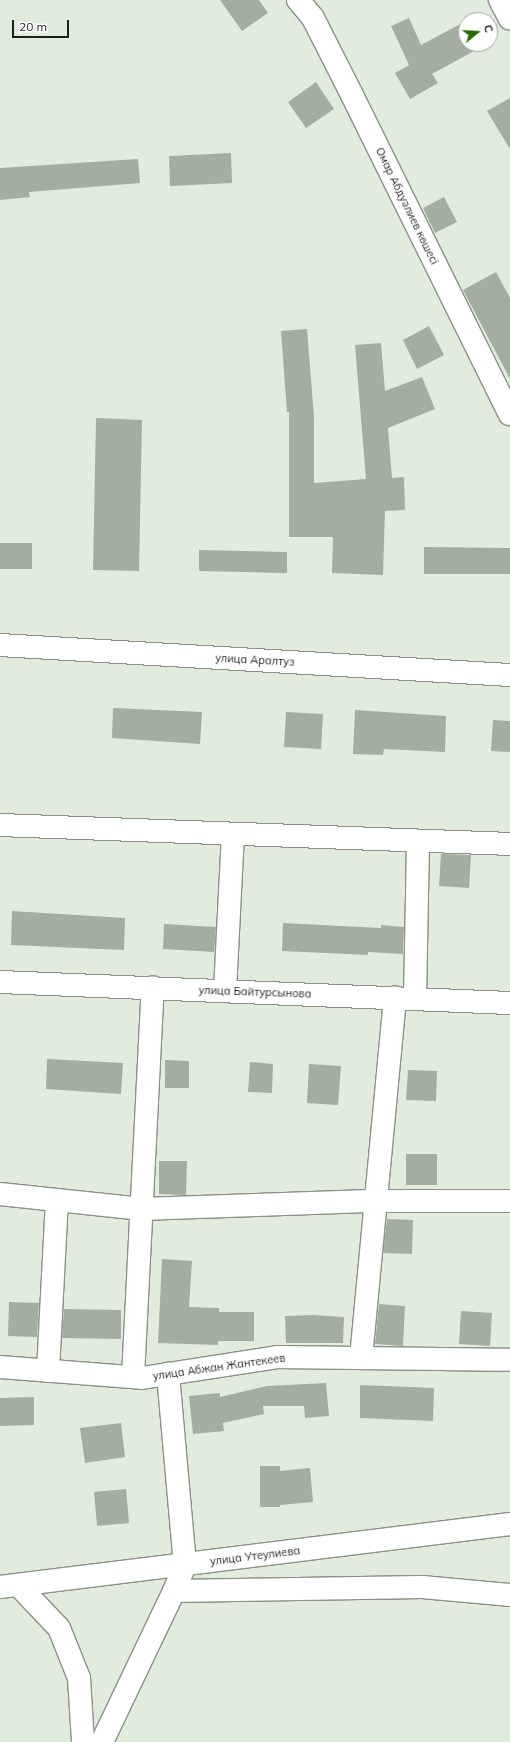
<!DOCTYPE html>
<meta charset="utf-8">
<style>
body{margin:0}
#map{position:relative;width:510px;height:1742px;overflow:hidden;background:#e1ecdd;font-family:Mulish,sans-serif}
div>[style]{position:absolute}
.building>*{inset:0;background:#a3aea0}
.roads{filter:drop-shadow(1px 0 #899385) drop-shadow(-1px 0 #899385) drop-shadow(0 1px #899385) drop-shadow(0 -1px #899385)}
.minor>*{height:22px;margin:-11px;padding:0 11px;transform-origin:11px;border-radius:11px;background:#fff}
span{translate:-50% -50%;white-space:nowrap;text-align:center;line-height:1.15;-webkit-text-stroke:3px #fff;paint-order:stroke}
.street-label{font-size:11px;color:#1d211c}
.north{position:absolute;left:458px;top:12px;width:40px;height:40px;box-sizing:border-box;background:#fff;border:1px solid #a5a6a4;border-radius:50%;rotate:72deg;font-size:11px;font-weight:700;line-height:16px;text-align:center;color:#1d211c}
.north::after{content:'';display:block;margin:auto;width:14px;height:18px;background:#286a00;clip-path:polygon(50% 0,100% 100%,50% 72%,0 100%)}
.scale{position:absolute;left:12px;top:20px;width:57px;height:18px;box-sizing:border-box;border:2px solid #1d211c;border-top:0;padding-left:5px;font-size:12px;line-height:14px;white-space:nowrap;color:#1d211c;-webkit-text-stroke:3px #fff;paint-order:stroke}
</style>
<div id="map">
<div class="building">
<i style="clip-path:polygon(220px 0,259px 0,268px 13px,242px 31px)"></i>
<i style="clip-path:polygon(409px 18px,421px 45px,466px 21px,466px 44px,487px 44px,432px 74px,438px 83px,410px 99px,395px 73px,409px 65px,391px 26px)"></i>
<i style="clip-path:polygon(316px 82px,334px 109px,306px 128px,288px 102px)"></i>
<i style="clip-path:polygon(510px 98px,510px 149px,487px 111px)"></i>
<i style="clip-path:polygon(231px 153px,232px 183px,170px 186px,169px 156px)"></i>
<i style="clip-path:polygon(138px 159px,140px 183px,29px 192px,30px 197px,0 200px,0 168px)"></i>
<i style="clip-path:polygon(444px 197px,457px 222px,435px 233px,423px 208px)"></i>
<i style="clip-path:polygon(496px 272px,510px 298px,510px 379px,463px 290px)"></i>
<i style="clip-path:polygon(429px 326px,444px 355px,417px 369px,403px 340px)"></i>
<i style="clip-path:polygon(307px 329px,314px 417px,314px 483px,366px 479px,355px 345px,381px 343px,385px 391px,422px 377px,435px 409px,388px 428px,392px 478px,404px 477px,405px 510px,385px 511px,383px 575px,332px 573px,333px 537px,289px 537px,289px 412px,287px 412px,281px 331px)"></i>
<i style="clip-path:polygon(96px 418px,142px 420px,139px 571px,93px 570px)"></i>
<i style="clip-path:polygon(0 543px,32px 543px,32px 569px,0 569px)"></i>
<i style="clip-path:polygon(424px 547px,510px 548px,510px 574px,424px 574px)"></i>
<i style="clip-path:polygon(199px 550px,287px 552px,287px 573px,199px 571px)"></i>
<i style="clip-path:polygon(113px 708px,202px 712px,200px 744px,112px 738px)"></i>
<i style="clip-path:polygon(355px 710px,446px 716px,445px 752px,384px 749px,383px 755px,353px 754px)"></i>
<i style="clip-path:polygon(286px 712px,323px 714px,321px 749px,284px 747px)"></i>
<i style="clip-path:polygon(493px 720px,510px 721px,510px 752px,491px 751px)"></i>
<i style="clip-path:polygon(441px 854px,471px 855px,469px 888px,439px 886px)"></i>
<i style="clip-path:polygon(12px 911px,125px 918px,124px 950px,11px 945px)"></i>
<i style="clip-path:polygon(283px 923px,381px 928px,381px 925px,404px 927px,403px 954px,368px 952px,368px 955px,282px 951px)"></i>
<i style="clip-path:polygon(164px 924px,216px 927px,214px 952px,163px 949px)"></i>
<i style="clip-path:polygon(47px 1059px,123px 1063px,121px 1094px,46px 1089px)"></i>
<i style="clip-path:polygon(165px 1060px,189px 1061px,189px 1088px,165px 1088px)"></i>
<i style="clip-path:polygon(250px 1062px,273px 1064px,272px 1093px,248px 1092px)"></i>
<i style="clip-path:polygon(309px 1064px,341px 1066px,338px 1105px,307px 1103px)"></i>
<i style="clip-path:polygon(408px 1070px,437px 1071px,436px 1101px,406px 1100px)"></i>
<i style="clip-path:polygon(406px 1154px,437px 1154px,437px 1185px,406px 1185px)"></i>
<i style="clip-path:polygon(159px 1161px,187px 1161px,186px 1195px,159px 1194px)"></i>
<i style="clip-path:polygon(387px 1219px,413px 1220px,412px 1254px,383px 1253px)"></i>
<i style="clip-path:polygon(162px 1259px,192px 1261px,189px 1307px,219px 1308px,219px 1312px,254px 1312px,254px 1341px,218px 1341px,218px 1345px,158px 1343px)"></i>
<i style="clip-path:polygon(9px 1302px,39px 1303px,37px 1337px,8px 1336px)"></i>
<i style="clip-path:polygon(379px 1304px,405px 1306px,403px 1346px,375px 1344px)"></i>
<i style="clip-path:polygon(64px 1309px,121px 1310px,121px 1339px,62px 1338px)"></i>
<i style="clip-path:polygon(461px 1311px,492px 1313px,490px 1346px,459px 1344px)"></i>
<i style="clip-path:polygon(313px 1315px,344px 1317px,343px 1343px,286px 1343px,285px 1316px)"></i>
<i style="clip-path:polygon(326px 1383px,329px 1416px,305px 1418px,304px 1406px,263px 1406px,264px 1414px,223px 1423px,224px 1431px,193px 1434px,189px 1396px,220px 1393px,220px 1397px,267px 1386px)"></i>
<i style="clip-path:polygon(360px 1385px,434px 1388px,433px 1421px,360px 1418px)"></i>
<i style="clip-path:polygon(34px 1397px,34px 1425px,0 1426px,0 1398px)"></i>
<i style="clip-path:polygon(121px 1423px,125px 1457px,85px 1463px,80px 1428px)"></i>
<i style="clip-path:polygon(260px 1466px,280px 1466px,280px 1471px,310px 1468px,313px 1502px,280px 1505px,280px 1507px,260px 1507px)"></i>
<i style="clip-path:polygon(126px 1489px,129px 1523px,97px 1526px,94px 1492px)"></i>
</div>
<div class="roads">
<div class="minor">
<i style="left:298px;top:0;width:23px;rotate:50deg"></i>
<i style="left:313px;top:18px;width:86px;rotate:63.1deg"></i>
<i style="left:352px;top:95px;width:356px;rotate:63.7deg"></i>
<i style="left:500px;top:0;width:21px;rotate:62deg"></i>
<i style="left:0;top:645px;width:511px;rotate:3.37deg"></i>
<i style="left:0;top:825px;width:510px;rotate:2.13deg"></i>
<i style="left:0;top:982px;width:510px;rotate:2.36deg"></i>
<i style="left:225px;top:991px;width:157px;rotate:-87.1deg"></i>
<i style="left:415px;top:999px;width:158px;rotate:-88.9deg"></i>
<i style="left:0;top:1194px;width:143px;rotate:6deg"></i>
<i style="left:142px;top:1209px;width:234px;rotate:-2deg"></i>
<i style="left:376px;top:1201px;width:134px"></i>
<i style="left:361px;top:1358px;width:362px;rotate:-84.6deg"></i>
<i style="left:0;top:1367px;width:142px;rotate:4.4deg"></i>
<i style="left:142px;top:1378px;width:137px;rotate:-8.8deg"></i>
<i style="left:277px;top:1357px;width:233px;rotate:0.7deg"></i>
<i style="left:48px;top:1371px;width:171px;rotate:-87deg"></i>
<i style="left:133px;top:1377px;width:390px;rotate:-87.1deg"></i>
<i style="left:18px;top:1585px;width:59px;rotate:46.4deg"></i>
<i style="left:59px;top:1628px;width:54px;rotate:68.2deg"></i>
<i style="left:79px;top:1678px;width:64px;rotate:86.4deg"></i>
<i style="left:0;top:1587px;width:514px;rotate:-7.04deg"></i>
<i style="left:174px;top:1591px;width:248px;rotate:-0.9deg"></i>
<i style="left:422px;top:1587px;width:88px;rotate:5.2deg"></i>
<i style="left:102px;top:1742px;width:167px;rotate:-64.5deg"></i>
<i style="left:174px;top:1591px;width:28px;rotate:-67deg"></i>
<i style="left:185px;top:1565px;width:192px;rotate:-95.1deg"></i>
</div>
</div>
<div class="street-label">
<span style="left:407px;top:206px;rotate:64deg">Омар Абдуәлиев көшесі</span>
<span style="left:255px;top:660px;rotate:3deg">улица Аралтуз</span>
<span style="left:255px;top:992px;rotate:2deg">улица Байтурсынова</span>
<span style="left:219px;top:1367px;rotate:-8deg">улица Абжан Жантекеев</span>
<span style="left:255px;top:1556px;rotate:-7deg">улица Утеулиева</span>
</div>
<div class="north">С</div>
<div class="scale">20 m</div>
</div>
